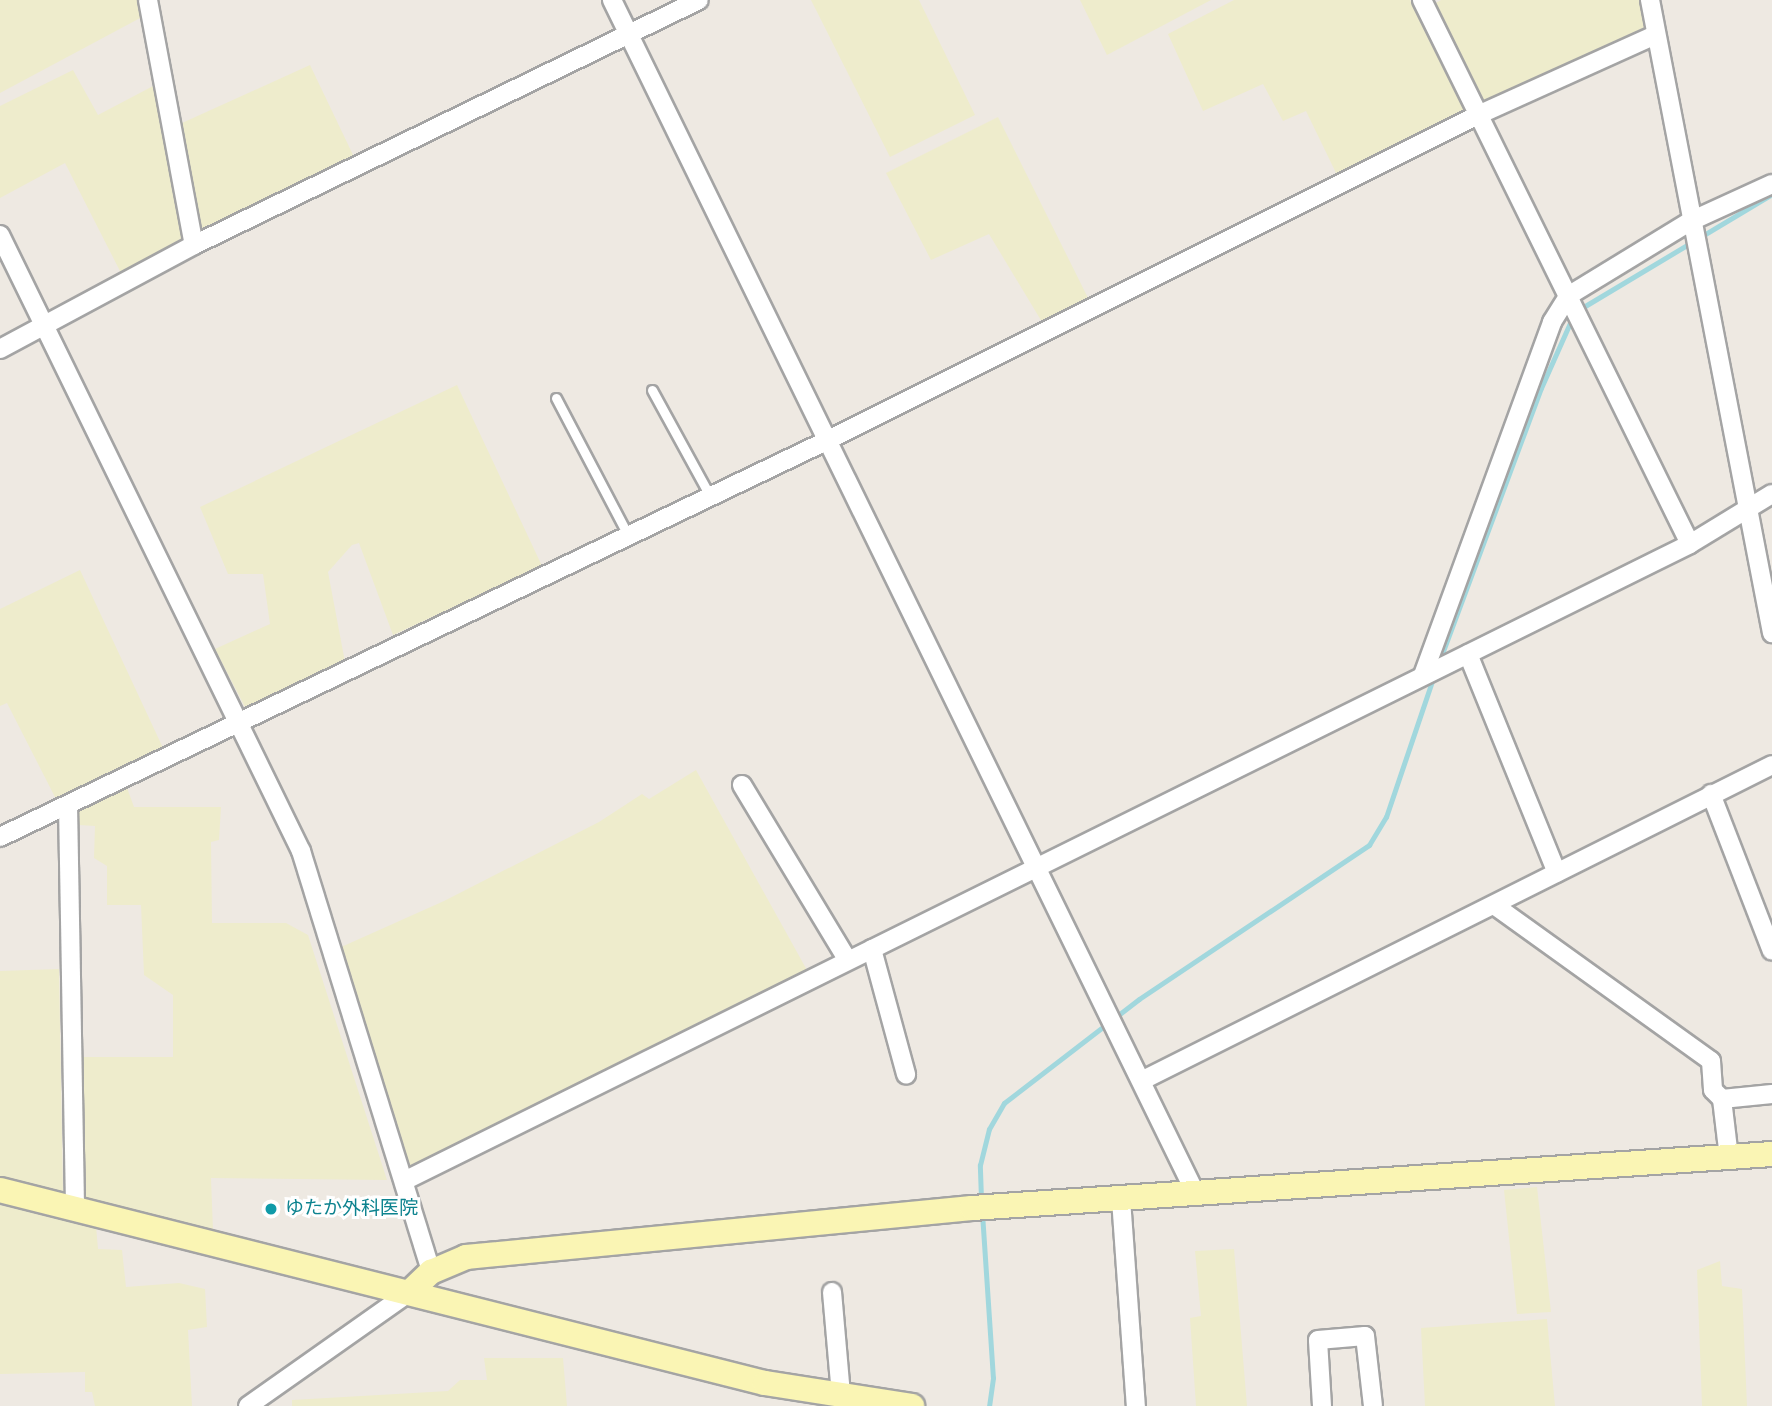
<!DOCTYPE html>
<meta charset="utf-8">
<style>
body{margin:0}
#map{position:relative;width:1772px;height:1406px;overflow:hidden;background:#eee9e2;font-family:"Nunito Sans","Noto Sans JP",sans-serif}
div>[style]{position:absolute}
.farmland>*{inset:0;background:#eeeccc}
.stream>*{height:5px;margin:-2.5px;padding:0 2.5px;transform-origin:2.5px;border-radius:2.5px;background:#a1d7dd}
.roads{filter:drop-shadow(2px 0 #a4a4a4) drop-shadow(-2px 0 #a4a4a4) drop-shadow(0 2px #a4a4a4) drop-shadow(0 -2px #a4a4a4)}
.lane>*{height:9px;margin:-4.5px;padding:0 4.5px;transform-origin:4.5px;border-radius:4.5px;background:#fff}
.street>*{height:18px;margin:-9px;padding:0 9px;transform-origin:9px;border-radius:9px;background:#fff}
.secondary>*{height:24px;margin:-12px;padding:0 12px;transform-origin:12px;border-radius:12px;background:#faf5b4}
.dots>*{width:19px;height:19px;translate:-50% -50%;box-sizing:border-box;border:4px solid #fff;border-radius:50%}
span{translate:-50% -50%;white-space:nowrap;text-align:center;line-height:1.15;-webkit-text-stroke:6px #fff;paint-order:stroke}
.culture-label{font-size:19px;color:#0d838f}
.left{translate:0 -50%;text-align:left}
</style>
<div id="map">
<div class="farmland">
<i style="clip-path:polygon(0 0,139px 0,142px 17px,0 93px)"></i>
<i style="clip-path:polygon(811px 0,919px 0,975px 115px,890px 157px)"></i>
<i style="clip-path:polygon(1080px 0,1211px 0,1107px 55px)"></i>
<i style="clip-path:polygon(1234px 0,1410px 0,1465px 111px,1337px 175px,1306px 111px,1283px 121px,1263px 84px,1203px 111px,1168px 34px)"></i>
<i style="clip-path:polygon(1441px 0,1640px 0,1645px 29px,1480px 102px,1434px 4px)"></i>
<i style="clip-path:polygon(310px 65px,354px 157px,201px 234px,182px 123px)"></i>
<i style="clip-path:polygon(73px 70px,98px 115px,155px 85px,184px 242px,122px 275px,65px 163px,0 198px,0 106px)"></i>
<i style="clip-path:polygon(998px 117px,1089px 300px,1042px 322px,989px 234px,931px 260px,886px 173px)"></i>
<i style="clip-path:polygon(457px 385px,542px 566px,393px 635px,359px 543px,352px 545px,328px 572px,345px 662px,246px 709px,215px 649px,270px 624px,263px 574px,228px 574px,200px 507px)"></i>
<i style="clip-path:polygon(80px 570px,163px 748px,57px 801px,7px 703px,0 706px,0 609px)"></i>
<i style="clip-path:polygon(696px 770px,808px 972px,410px 1166px,339px 948px,444px 901px,599px 822px,642px 794px,649px 799px)"></i>
<i style="clip-path:polygon(126px 785px,134px 807px,221px 807px,219px 840px,211px 842px,212px 923px,286px 923px,308px 935px,387px 1180px,211px 1178px,213px 1230px,82px 1200px,79px 1057px,173px 1057px,173px 995px,144px 975px,141px 905px,107px 905px,107px 866px,94px 858px,95px 826px,79px 825px,78px 811px)"></i>
<i style="clip-path:polygon(59px 969px,63px 1195px,0 1181px,0 971px)"></i>
<i style="clip-path:polygon(1537px 1187px,1551px 1312px,1517px 1314px,1504px 1190px)"></i>
<i style="clip-path:polygon(0 1205px,96px 1226px,98px 1249px,122px 1250px,126px 1287px,179px 1283px,205px 1289px,207px 1327px,188px 1330px,192px 1406px,95px 1406px,92px 1392px,85px 1392px,85px 1372px,0 1374px)"></i>
<i style="clip-path:polygon(1234px 1249px,1247px 1406px,1196px 1406px,1190px 1318px,1201px 1316px,1195px 1251px)"></i>
<i style="clip-path:polygon(1720px 1261px,1722px 1286px,1742px 1289px,1747px 1406px,1702px 1406px,1697px 1270px)"></i>
<i style="clip-path:polygon(1547px 1319px,1555px 1406px,1425px 1406px,1421px 1328px)"></i>
<i style="clip-path:polygon(484px 1358px,563px 1358px,567px 1406px,292px 1406px,292px 1400px,448px 1391px,460px 1380px,487px 1380px)"></i>
</div>
<div class="stream">
<i style="left:1580px;top:309px;width:224px;rotate:-30.9deg"></i>
<i style="left:1439px;top:662px;width:292px;rotate:-69.6deg"></i>
<i style="left:1541px;top:388px;width:79px;rotate:-66deg"></i>
<i style="left:981px;top:1199px;width:34px;rotate:-92deg"></i>
<i style="left:980px;top:1165px;width:37px;rotate:-76deg"></i>
<i style="left:989px;top:1129px;width:30px;rotate:-60deg"></i>
<i style="left:1004px;top:1103px;width:170px;rotate:-37.6deg"></i>
<i style="left:1139px;top:999px;width:277px;rotate:-33.8deg"></i>
<i style="left:1369px;top:845px;width:33px;rotate:-59deg"></i>
<i style="left:1386px;top:817px;width:147px;rotate:-71.3deg"></i>
<i style="left:982px;top:1213px;width:165px;rotate:86.2deg"></i>
<i style="left:993px;top:1378px;width:28px;rotate:98deg"></i>
</div>
<div class="roads">
<div class="lane">
<i style="left:652px;top:390px;width:121px;rotate:61.3deg"></i>
<i style="left:556px;top:398px;width:155px;rotate:62.3deg"></i>
</div>
<div class="street">
<i style="left:148px;top:0;width:249px;rotate:79.4deg"></i>
<i style="left:612px;top:0;width:1327px;rotate:63.94deg"></i>
<i style="left:1422px;top:0;width:606px;rotate:63.77deg"></i>
<i style="left:1650px;top:0;width:645px;rotate:79.09deg"></i>
<i style="left:0;top:235px;width:686px;rotate:63.96deg"></i>
<i style="left:301px;top:851px;width:441px;rotate:72.8deg"></i>
<i style="left:0;top:349px;width:220px;rotate:-28.2deg"></i>
<i style="left:194px;top:245px;width:561px;rotate:-25.88deg"></i>
<i style="left:1468px;top:654px;width:236px;rotate:67.9deg"></i>
<i style="left:1423px;top:675px;width:376px;rotate:-69.9deg"></i>
<i style="left:1552px;top:322px;width:31px;rotate:-58deg"></i>
<i style="left:1568px;top:296px;width:144px;rotate:-31.4deg"></i>
<i style="left:1691px;top:221px;width:89px;rotate:-24.6deg"></i>
<i style="left:742px;top:785px;width:203px;rotate:58.9deg"></i>
<i style="left:1711px;top:794px;width:168px;rotate:68.8deg"></i>
<i style="left:68px;top:805px;width:404px;rotate:89deg"></i>
<i style="left:0;top:837px;width:916px;rotate:-25.61deg"></i>
<i style="left:826px;top:441px;width:729px;rotate:-26.57deg"></i>
<i style="left:1478px;top:115px;width:194px;rotate:-24.3deg"></i>
<i style="left:1494px;top:905px;width:267px;rotate:35.7deg"></i>
<i style="left:1711px;top:1061px;width:29px;rotate:86deg"></i>
<i style="left:1713px;top:1090px;width:13px;rotate:45deg"></i>
<i style="left:1722px;top:1099px;width:59px;rotate:83.2deg"></i>
<i style="left:872px;top:949px;width:130px;rotate:74.8deg"></i>
<i style="left:1143px;top:1080px;width:703px;rotate:-26.6deg"></i>
<i style="left:1722px;top:1099px;width:50px;rotate:-5.7deg"></i>
<i style="left:404px;top:1181px;width:1435px;rotate:-26.35deg"></i>
<i style="left:1690px;top:544px;width:96px;rotate:-31.4deg"></i>
<i style="left:1121px;top:1199px;width:208px;rotate:85.9deg"></i>
<i style="left:832px;top:1292px;width:103px;rotate:85deg"></i>
<i style="left:248px;top:1406px;width:199px;rotate:-35.2deg"></i>
<i style="left:1322px;top:1406px;width:66px;rotate:-93.5deg"></i>
<i style="left:1318px;top:1340px;width:47px;rotate:-4.9deg"></i>
<i style="left:1365px;top:1336px;width:70px;rotate:83.5deg"></i>
</div>
<div class="secondary">
<i style="left:0;top:1190px;width:789px;rotate:14.16deg"></i>
<i style="left:765px;top:1383px;width:149px;rotate:8.9deg"></i>
<i style="left:411px;top:1291px;width:28px;rotate:-44deg"></i>
<i style="left:431px;top:1272px;width:38px;rotate:-23deg"></i>
<i style="left:466px;top:1257px;width:508px;rotate:-5.53deg"></i>
<i style="left:972px;top:1208px;width:802px;rotate:-3.86deg"></i>
</div>
</div>
<div class="dots">
<i style="left:271px;top:1209px;background:#0f9aa8"></i>
</div>
<div class="culture-label">
<span class="left" style="left:285px;top:1209px">ゆたか外科医院</span>
</div>
</div>
